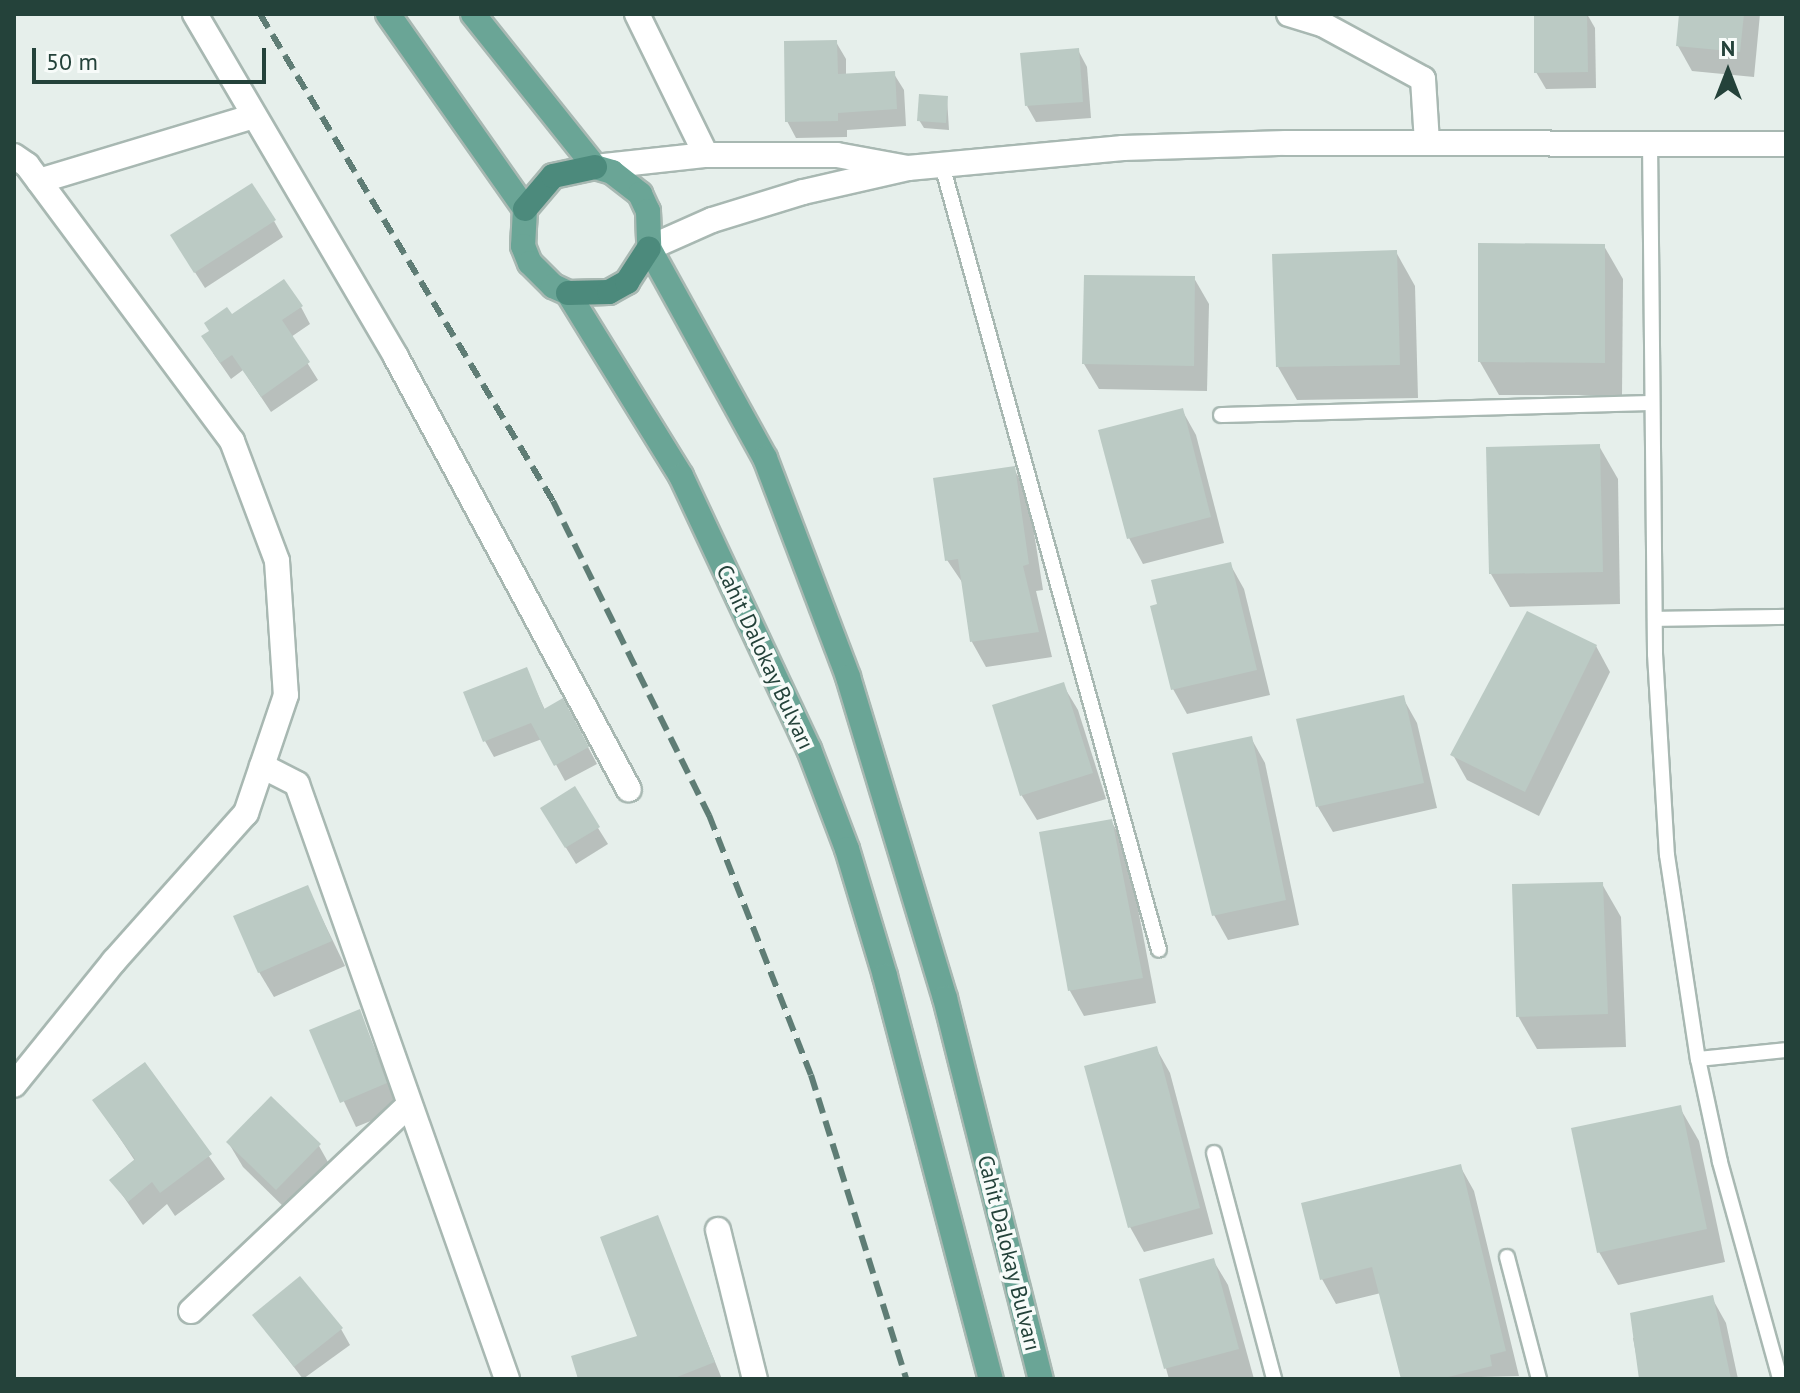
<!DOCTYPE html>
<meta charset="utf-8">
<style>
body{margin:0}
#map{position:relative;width:1800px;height:1393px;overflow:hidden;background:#e6efeb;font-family:"PT Sans",sans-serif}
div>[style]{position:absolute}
.shadow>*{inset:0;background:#0003}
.building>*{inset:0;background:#bbcac4}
.roads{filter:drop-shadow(2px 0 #a8b8b2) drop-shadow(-2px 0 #a8b8b2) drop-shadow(0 2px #a8b8b2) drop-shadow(0 -2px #a8b8b2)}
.service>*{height:14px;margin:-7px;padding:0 7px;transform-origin:7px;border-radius:7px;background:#fff}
.minor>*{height:24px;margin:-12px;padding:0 12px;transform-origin:12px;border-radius:12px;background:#fff}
.tertiary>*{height:24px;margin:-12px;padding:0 12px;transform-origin:12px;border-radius:12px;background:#fff}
.primary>*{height:24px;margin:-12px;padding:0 12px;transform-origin:12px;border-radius:12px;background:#6aa596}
.trunk>*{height:24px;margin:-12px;padding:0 12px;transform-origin:12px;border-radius:12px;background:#4c8a7c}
.rail>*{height:6px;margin-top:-3px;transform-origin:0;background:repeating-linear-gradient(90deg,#5f7d75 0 16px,transparent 0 24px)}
span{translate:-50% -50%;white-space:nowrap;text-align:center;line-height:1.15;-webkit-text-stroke:7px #f7fbf9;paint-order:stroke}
.street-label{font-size:22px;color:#24423a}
.frame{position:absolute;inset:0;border:16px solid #24423a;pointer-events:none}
.north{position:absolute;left:1688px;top:32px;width:80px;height:80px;-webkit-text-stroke:6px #f7fbf9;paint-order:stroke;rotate:0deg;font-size:22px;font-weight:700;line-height:32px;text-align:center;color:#24423a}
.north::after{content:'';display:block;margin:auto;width:28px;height:36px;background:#24423a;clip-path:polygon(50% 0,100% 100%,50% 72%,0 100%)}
.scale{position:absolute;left:32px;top:48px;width:234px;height:36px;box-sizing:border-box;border:4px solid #24423a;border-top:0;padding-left:10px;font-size:24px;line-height:28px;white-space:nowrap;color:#24423a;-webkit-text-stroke:6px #f7fbf9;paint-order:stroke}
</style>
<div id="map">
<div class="shadow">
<i style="clip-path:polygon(1536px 14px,1587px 14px,1595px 28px,1596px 88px,1546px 89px,1536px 72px)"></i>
<i style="clip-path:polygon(1681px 14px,1760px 14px,1754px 77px,1692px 71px,1678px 46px)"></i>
<i style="clip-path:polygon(836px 42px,846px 59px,846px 76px,894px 74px,904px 90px,906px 126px,847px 130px,847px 137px,796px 138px,787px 121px)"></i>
<i style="clip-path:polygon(1078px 50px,1087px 67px,1091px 118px,1036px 122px,1027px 106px)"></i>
<i style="clip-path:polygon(947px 98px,949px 130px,924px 128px,919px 120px)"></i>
<i style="clip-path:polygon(274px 221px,283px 237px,205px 288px,182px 252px)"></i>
<i style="clip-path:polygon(1604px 246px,1623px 279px,1622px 395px,1499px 395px,1480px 362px)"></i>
<i style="clip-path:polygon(1396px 252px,1415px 286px,1418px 398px,1297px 400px,1278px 367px)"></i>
<i style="clip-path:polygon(1194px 278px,1209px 304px,1207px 391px,1099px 389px,1084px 364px)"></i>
<i style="clip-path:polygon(301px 307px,310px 324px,291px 337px,318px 380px,271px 412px,243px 370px,231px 379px,213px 353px)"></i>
<i style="clip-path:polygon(1182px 410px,1196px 435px,1224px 543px,1143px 564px,1129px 538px)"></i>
<i style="clip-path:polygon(1599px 446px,1618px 479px,1620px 604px,1510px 607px,1491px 574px)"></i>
<i style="clip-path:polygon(1014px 469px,1028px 494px,1043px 590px,1036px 591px,1052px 657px,986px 667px,972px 642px,964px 585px,947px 560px)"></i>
<i style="clip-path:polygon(1230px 564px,1244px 589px,1270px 695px,1187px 714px,1173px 689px)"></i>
<i style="clip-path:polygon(1596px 646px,1610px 672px,1539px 816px,1467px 780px,1453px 755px)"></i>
<i style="clip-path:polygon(526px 669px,545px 710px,572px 717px,597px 764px,565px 781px,542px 739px,494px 757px,485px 741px)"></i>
<i style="clip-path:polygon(1063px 685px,1078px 710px,1106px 799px,1037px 820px,1022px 796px,994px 706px)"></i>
<i style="clip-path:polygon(1403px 698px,1417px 723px,1437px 808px,1333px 832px,1318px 807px,1299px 721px)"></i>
<i style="clip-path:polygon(1251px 738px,1265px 763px,1299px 925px,1228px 940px,1214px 915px,1174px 755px)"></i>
<i style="clip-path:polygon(1111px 821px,1126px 846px,1156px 1003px,1084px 1016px,1070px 991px,1042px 833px)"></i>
<i style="clip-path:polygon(552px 825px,598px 828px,608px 844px,576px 864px)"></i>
<i style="clip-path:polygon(1602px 884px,1621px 917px,1626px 1047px,1537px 1049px,1518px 1016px)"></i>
<i style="clip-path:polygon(307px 887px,345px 966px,274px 997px,259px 972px)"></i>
<i style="clip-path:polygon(359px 1011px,400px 1109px,356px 1127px,311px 1032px)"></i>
<i style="clip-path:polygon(1156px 1048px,1170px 1073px,1213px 1234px,1144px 1252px,1130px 1227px)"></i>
<i style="clip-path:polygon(144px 1065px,225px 1179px,175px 1216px,167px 1204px,143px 1225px,112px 1180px,135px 1161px,95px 1101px)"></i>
<i style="clip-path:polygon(1680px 1108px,1699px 1141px,1725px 1262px,1618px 1285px,1599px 1252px)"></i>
<i style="clip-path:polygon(228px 1142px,319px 1146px,333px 1171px,291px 1214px,243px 1167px)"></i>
<i style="clip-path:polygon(1460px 1166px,1474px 1191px,1519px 1376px,1403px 1379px,1381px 1293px,1336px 1304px,1322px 1279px)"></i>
<i style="clip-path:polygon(657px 1218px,722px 1379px,580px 1379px,640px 1338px)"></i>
<i style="clip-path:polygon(1213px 1260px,1228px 1285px,1254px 1379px,1169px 1379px,1141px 1280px)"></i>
<i style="clip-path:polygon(1712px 1298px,1726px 1323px,1738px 1379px,1641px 1379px,1633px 1338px)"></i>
<i style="clip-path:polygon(255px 1316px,341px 1329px,350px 1345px,303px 1379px)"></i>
</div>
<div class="building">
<i style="clip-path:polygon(1534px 14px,1587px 14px,1588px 72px,1534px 73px)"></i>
<i style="clip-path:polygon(1679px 14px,1744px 14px,1740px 52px,1676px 46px)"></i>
<i style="clip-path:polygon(837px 40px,838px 74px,895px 71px,897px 109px,838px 113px,838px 121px,785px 122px,784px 41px)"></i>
<i style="clip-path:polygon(1079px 48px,1083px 102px,1025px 106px,1020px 53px)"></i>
<i style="clip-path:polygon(919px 94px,948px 96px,946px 123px,917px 121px)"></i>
<i style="clip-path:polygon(252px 183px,276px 220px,194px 273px,170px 235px)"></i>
<i style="clip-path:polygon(1478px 243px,1605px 244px,1605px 363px,1478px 362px)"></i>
<i style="clip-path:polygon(1397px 250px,1400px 365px,1276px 367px,1272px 254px)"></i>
<i style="clip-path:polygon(1084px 275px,1195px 276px,1194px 366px,1082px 364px)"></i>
<i style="clip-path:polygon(284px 279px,303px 306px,282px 320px,310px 362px,261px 397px,232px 355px,220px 363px,201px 336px,209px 331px,204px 323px,227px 307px,232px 314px)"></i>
<i style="clip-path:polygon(1183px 408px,1211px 517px,1127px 539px,1098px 430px)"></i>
<i style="clip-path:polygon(1600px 444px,1603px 572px,1489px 574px,1486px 447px)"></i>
<i style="clip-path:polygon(1015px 466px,1029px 564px,1023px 566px,1039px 632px,970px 642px,958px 559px,945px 561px,933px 478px)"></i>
<i style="clip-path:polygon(1231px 562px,1257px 670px,1171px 690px,1150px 606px,1157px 604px,1151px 580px)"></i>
<i style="clip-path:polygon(1527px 611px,1597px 645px,1525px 792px,1450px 755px)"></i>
<i style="clip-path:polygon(527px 667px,544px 709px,563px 698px,589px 747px,554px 766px,531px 723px,483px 742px,463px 692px)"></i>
<i style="clip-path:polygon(1064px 682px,1093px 773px,1020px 796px,992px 705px)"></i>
<i style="clip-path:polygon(1404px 695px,1424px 783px,1316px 807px,1296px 719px)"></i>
<i style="clip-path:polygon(1252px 736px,1286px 900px,1212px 916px,1172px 753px)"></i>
<i style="clip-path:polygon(575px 786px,600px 827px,565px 848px,540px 808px)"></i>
<i style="clip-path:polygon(1112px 819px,1143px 978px,1068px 991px,1039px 832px)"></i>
<i style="clip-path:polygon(1603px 882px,1608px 1014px,1516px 1017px,1512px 884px)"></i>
<i style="clip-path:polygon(308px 885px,332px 941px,258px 973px,233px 916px)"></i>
<i style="clip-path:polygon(360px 1009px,387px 1083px,340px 1103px,309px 1030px)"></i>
<i style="clip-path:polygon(1157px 1046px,1200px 1208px,1128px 1228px,1084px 1066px)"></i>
<i style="clip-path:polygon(145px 1062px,212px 1154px,160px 1193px,152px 1182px,128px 1202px,109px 1180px,135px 1159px,92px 1100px)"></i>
<i style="clip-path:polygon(271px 1096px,321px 1144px,276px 1190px,226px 1142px)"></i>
<i style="clip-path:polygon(1681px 1105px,1707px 1229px,1597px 1253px,1571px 1128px)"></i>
<i style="clip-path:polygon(1461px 1164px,1506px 1351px,1490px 1355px,1492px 1366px,1440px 1379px,1401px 1379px,1372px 1267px,1320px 1280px,1301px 1203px)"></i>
<i style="clip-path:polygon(658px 1215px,715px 1362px,672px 1379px,578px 1379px,571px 1356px,637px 1336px,600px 1237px)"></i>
<i style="clip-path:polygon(1214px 1258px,1239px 1349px,1164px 1369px,1139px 1279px)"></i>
<i style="clip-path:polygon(300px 1276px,343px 1328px,294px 1367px,252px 1315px)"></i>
<i style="clip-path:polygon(1713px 1295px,1731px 1379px,1639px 1379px,1630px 1313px)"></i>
</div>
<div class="roads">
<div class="service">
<i style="left:1650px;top:140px;width:514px;rotate:89.44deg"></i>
<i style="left:1655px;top:654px;width:201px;rotate:86.6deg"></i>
<i style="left:1667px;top:855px;width:206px;rotate:81.4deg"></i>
<i style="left:1698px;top:1059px;width:105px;rotate:77.9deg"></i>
<i style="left:1720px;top:1162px;width:225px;rotate:74.5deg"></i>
<i style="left:942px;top:165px;width:814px;rotate:74.55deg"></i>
<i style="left:1221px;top:415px;width:431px;rotate:-1.6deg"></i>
<i style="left:1655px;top:619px;width:131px;rotate:-0.9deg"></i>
<i style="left:1698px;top:1059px;width:88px;rotate:-5.8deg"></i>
<i style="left:1214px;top:1153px;width:234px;rotate:75.1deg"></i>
<i style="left:1507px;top:1257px;width:126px;rotate:75.3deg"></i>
</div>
<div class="minor">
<i style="left:195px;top:14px;width:398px;rotate:59.6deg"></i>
<i style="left:396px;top:357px;width:491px;rotate:61.7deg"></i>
<i style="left:637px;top:14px;width:157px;rotate:63.9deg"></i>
<i style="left:1289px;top:14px;width:34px;rotate:17deg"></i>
<i style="left:1322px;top:24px;width:115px;rotate:28.6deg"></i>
<i style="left:1423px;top:79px;width:64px;rotate:86.4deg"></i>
<i style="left:14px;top:156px;width:16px;rotate:35deg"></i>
<i style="left:27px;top:165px;width:344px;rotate:53.4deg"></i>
<i style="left:232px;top:441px;width:128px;rotate:69.4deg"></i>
<i style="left:277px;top:561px;width:134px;rotate:86.2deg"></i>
<i style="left:286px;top:695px;width:125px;rotate:108.7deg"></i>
<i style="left:246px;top:813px;width:198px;rotate:131.7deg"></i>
<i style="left:114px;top:961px;width:159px;rotate:128.9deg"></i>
<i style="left:39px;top:181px;width:221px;rotate:-16.8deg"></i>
<i style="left:262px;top:766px;width:39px;rotate:27deg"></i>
<i style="left:297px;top:784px;width:631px;rotate:70.56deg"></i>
<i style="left:718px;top:1230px;width:154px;rotate:76.1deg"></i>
<i style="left:191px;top:1311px;width:299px;rotate:-43.4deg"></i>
</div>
<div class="tertiary">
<i style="left:595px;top:167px;width:112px;rotate:-6.2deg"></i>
<i style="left:706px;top:155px;width:131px"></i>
<i style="left:837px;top:155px;width:72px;rotate:10.4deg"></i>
<i style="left:908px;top:168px;width:108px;rotate:167.1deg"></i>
<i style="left:803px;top:192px;width:95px;rotate:162.9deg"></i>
<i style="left:712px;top:220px;width:69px;rotate:156deg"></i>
<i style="left:908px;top:168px;width:216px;rotate:-5.3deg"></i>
<i style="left:1123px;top:148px;width:163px;rotate:-1.8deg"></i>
<i style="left:1286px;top:143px;width:500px;rotate:0.11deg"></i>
</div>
<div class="primary">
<i style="left:388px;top:14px;width:238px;rotate:54.9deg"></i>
<i style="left:525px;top:209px;width:37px;rotate:93deg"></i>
<i style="left:523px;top:246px;width:18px;rotate:68deg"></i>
<i style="left:530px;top:263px;width:33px;rotate:45deg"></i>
<i style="left:553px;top:286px;width:17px;rotate:25deg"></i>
<i style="left:568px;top:293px;width:215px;rotate:58.3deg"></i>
<i style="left:681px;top:476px;width:302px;rotate:64.9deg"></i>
<i style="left:809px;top:749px;width:107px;rotate:69.2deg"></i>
<i style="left:847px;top:849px;width:133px;rotate:73.3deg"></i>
<i style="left:885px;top:976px;width:417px;rotate:75.3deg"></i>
<i style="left:473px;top:14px;width:196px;rotate:51.4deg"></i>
<i style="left:595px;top:167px;width:18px;rotate:16deg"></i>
<i style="left:612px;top:172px;width:36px;rotate:38deg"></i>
<i style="left:640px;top:194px;width:19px;rotate:65deg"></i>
<i style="left:648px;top:211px;width:37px;rotate:88deg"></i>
<i style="left:649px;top:248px;width:240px;rotate:61.1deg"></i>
<i style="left:765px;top:458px;width:234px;rotate:69.2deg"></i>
<i style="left:848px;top:677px;width:335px;rotate:73.2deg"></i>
<i style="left:945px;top:998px;width:393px;rotate:75.9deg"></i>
</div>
<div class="trunk">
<i style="left:525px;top:209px;width:43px;rotate:-49.7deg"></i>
<i style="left:553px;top:176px;width:43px;rotate:-12.1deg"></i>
<i style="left:568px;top:293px;width:41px;rotate:-1.4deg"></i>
<i style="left:609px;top:292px;width:21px;rotate:-29deg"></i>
<i style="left:627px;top:282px;width:40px;rotate:-57.1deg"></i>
</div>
</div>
<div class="rail">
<i style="left:260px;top:14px;width:568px;rotate:58.97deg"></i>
<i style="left:553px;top:501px;width:351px;rotate:63.6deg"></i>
<i style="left:709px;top:815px;width:279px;rotate:68.6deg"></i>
<i style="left:811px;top:1075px;width:318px;rotate:72.6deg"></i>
</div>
<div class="street-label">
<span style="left:765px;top:657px;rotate:65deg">Cahit Dalokay Bulvarı</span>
<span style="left:1009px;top:1253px;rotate:76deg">Cahit Dalokay Bulvarı</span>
</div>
<div class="frame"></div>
<div class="north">N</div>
<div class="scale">50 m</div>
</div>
